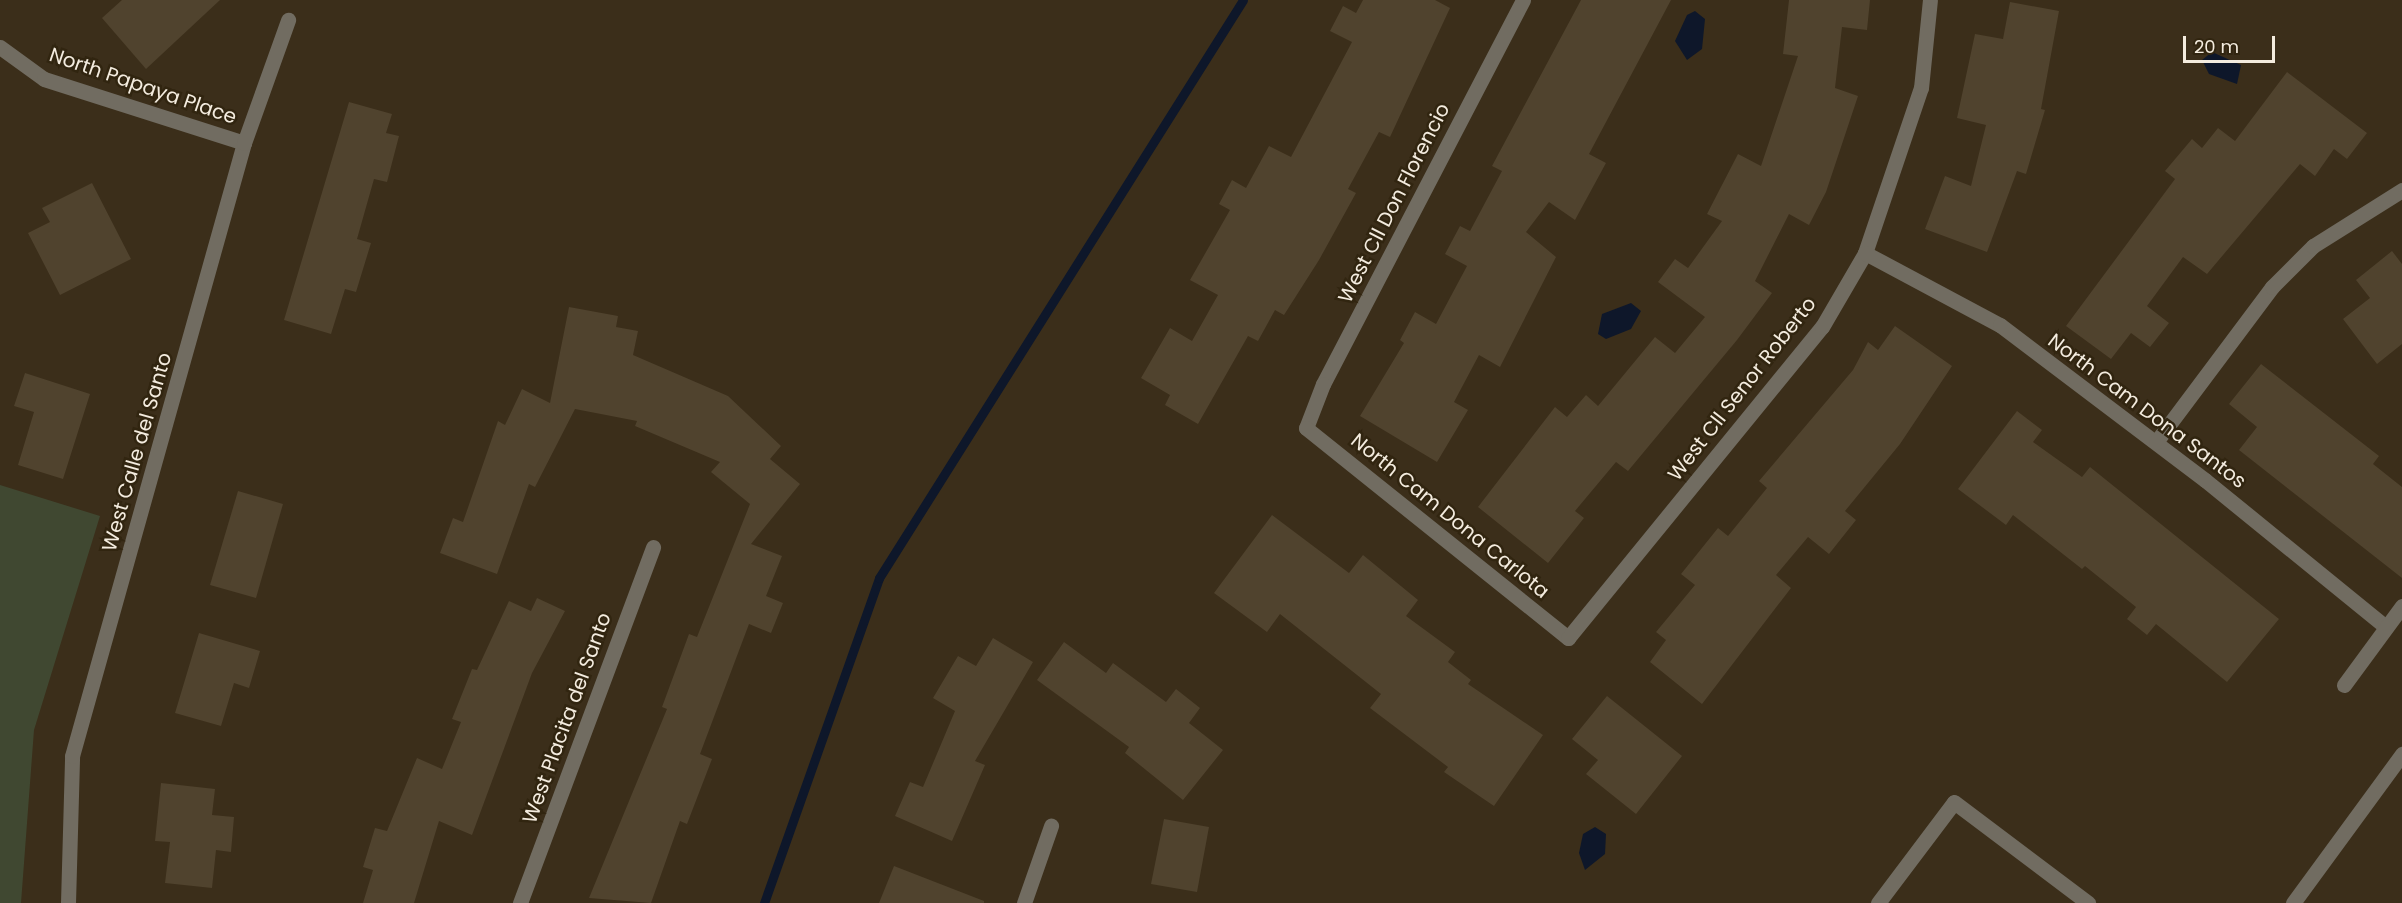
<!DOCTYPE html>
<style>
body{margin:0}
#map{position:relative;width:2402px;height:903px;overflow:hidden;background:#3b2e1a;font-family:Poppins,sans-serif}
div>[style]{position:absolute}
.green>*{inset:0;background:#404831}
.water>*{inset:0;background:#0e172a}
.stream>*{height:9px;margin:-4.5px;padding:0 4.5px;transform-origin:4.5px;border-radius:4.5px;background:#0e172a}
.building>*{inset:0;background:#50432e}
.minor>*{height:15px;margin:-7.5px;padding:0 7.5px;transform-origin:7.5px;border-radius:7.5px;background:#716c61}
span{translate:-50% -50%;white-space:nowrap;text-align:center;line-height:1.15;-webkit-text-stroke:5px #312510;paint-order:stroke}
.street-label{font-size:20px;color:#f4ecdf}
.scale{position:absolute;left:2183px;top:36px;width:92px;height:27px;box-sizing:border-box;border:3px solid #f4ecdf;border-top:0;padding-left:8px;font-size:18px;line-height:21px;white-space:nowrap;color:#f4ecdf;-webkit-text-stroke:4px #312510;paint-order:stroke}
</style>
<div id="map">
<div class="green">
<i style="clip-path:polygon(0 485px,100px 516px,34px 730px,21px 903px,0 903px)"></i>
</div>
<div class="water">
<i style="clip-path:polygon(1695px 11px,1705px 19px,1702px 49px,1687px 60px,1675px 41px,1687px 15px)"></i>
<i style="clip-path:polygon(2212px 52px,2241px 65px,2237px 84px,2209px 74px,2202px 60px)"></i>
<i style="clip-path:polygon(1631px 303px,1641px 311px,1631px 329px,1606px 339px,1598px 334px,1602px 314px)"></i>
<i style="clip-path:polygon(1595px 827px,1606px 834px,1605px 854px,1585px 870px,1579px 853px,1583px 834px)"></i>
</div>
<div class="stream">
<i style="left:764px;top:903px;width:345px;rotate:-70.5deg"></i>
<i style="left:879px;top:578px;width:683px;rotate:-57.8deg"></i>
</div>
<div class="building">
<i style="clip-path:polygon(122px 0,220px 0,146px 69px,102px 18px)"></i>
<i style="clip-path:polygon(1363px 0,1435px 0,1450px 8px,1390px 137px,1379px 132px,1348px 189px,1356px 193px,1319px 260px,1284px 315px,1275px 310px,1258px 341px,1248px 336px,1198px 424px,1165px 405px,1170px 395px,1141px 378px,1170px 328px,1192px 341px,1218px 295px,1190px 280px,1230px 210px,1219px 204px,1232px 180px,1246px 188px,1269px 146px,1291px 157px,1352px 42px,1330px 31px,1343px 6px,1356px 13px)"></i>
<i style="clip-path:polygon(1581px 0,1671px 0,1589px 154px,1606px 163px,1575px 220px,1549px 202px,1526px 232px,1556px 257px,1500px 367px,1479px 355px,1454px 402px,1468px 410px,1437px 462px,1360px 416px,1404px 343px,1400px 340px,1415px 312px,1436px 324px,1467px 266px,1445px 254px,1460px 226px,1470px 231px,1502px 171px,1492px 166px)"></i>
<i style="clip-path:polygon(1789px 0,1870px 0,1867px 30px,1842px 27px,1835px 88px,1858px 96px,1826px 192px,1809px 225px,1789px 214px,1755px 281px,1772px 293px,1737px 340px,1628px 471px,1616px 462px,1575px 511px,1584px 518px,1548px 563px,1478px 507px,1555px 407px,1567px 417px,1586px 395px,1598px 406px,1655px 337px,1675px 353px,1705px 317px,1658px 282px,1675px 259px,1688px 268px,1722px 221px,1707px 214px,1738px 154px,1761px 166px,1798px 56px,1783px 54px)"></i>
<i style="clip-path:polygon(2010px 2px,2059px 11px,2041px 109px,2045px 110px,2026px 174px,2017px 171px,1987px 252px,1925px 229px,1945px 176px,1971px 186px,1986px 125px,1957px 118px,1975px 34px,2003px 39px)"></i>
<i style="clip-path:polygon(2287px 72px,2367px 133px,2347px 159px,2334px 149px,2315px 176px,2300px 164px,2207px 274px,2183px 257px,2147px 306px,2169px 323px,2150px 347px,2131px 333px,2111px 359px,2066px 326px,2175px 179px,2165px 171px,2192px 139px,2202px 148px,2218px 128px,2235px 141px)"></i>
<i style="clip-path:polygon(349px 102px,392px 114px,386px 133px,399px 136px,387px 182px,374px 179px,357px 239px,371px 243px,356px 292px,345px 289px,331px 334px,284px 320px)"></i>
<i style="clip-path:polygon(92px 183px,131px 259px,60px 295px,28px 233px,50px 222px,42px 208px)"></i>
<i style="clip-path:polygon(2392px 251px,2402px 264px,2402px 344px,2377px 364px,2343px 319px,2370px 298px,2356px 280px)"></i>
<i style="clip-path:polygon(569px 307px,618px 316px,616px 327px,638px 331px,633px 355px,728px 396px,781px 446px,770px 459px,800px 484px,751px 544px,782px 556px,766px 596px,783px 603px,771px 633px,749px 624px,700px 754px,712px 759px,687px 824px,680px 821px,651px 903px,589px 898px,667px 709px,662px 707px,689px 634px,697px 637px,750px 504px,711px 472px,720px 462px,635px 426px,637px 421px,575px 409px,535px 487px,529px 484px,497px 574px,440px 553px,453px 518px,463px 522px,498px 421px,505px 425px,522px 389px,550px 403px)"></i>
<i style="clip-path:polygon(1895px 326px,1952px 366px,1900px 444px,1845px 511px,1856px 520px,1829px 554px,1808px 537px,1776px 575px,1791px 588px,1702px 704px,1650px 662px,1666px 640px,1656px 632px,1695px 585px,1681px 574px,1718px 528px,1728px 536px,1767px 488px,1759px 481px,1853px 370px,1868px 342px,1878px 350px)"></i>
<i style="clip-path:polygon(2261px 364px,2379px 456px,2373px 464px,2402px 487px,2402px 578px,2239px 450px,2257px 427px,2229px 404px)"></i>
<i style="clip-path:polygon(25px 373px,90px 394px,63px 479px,18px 465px,34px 412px,14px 406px)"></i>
<i style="clip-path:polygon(2017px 411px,2042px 430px,2033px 442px,2082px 477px,2090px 467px,2279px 619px,2227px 682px,2156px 624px,2147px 635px,2127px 619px,2136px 607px,2085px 566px,2082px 569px,2013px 515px,2006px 525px,1958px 489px)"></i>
<i style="clip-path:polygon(238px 491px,283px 504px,256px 598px,210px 585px)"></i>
<i style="clip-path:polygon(1272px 515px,1349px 573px,1363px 555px,1418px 600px,1406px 616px,1455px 652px,1448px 662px,1471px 680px,1468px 684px,1543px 735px,1494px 806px,1444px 772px,1448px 767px,1370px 708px,1381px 694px,1280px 614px,1267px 632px,1214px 593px)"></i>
<i style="clip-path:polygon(537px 598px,565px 611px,532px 673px,472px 835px,439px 821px,414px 903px,363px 903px,373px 870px,363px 867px,375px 828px,387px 831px,417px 758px,442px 769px,461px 722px,452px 719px,472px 669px,477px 670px,509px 601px,531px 611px)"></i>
<i style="clip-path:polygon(199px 633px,260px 651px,249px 688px,234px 683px,221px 726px,175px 713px)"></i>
<i style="clip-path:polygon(993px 638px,1033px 662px,975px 761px,985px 765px,952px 841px,895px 816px,910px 782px,923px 787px,955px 711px,933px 698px,958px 656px,976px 666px)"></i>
<i style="clip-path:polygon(1064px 642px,1106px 673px,1113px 663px,1166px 702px,1176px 689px,1200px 708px,1189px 723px,1223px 750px,1183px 800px,1125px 753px,1129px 747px,1037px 680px)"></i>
<i style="clip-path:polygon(1607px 696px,1682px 756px,1636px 814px,1586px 774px,1598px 760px,1572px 739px)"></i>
<i style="clip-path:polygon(161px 783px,215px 789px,212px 815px,234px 817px,231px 852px,216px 850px,212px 888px,165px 883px,170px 842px,155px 841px)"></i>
<i style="clip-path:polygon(1164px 819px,1209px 827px,1197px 892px,1151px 884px)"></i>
<i style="clip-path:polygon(894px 866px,984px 901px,984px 903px,879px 903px)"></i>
</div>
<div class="minor">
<i style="left:1523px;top:0;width:433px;rotate:117.5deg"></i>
<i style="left:1323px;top:384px;width:47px;rotate:111.1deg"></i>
<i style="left:1306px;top:428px;width:336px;rotate:38.7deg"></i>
<i style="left:1568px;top:638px;width:402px;rotate:-50.8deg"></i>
<i style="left:1822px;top:327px;width:86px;rotate:-59.8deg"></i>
<i style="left:1865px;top:253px;width:174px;rotate:-71.3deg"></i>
<i style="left:1921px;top:88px;width:88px;rotate:-84.2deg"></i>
<i style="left:0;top:47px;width:54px;rotate:36deg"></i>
<i style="left:44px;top:79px;width:210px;rotate:17.7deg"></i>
<i style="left:1865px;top:253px;width:153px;rotate:28.1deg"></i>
<i style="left:2000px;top:325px;width:257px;rotate:37.1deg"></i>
<i style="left:2205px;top:480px;width:233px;rotate:39.1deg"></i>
<i style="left:2156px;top:442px;width:194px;rotate:-53.2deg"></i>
<i style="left:2272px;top:287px;width:58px;rotate:-45deg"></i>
<i style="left:2313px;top:246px;width:105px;rotate:-32.2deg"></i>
<i style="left:2344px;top:685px;width:98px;rotate:-53.7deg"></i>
<i style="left:68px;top:903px;width:147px;rotate:-88.4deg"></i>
<i style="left:72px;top:756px;width:637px;rotate:-74.33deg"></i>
<i style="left:244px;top:143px;width:131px;rotate:-70.3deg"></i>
<i style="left:520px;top:903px;width:380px;rotate:-69.5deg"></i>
<i style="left:1024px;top:903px;width:82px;rotate:-70.7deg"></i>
<i style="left:1878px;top:903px;width:126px;rotate:-53deg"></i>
<i style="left:1954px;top:802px;width:168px;rotate:37deg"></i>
<i style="left:2293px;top:903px;width:185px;rotate:-53.8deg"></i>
</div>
<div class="street-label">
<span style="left:143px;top:86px;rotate:19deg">North Papaya Place</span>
<span style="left:1394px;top:203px;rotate:-63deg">West Cll Don Florencio</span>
<span style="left:1742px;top:389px;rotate:-52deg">West Cll Senor Roberto</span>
<span style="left:2147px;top:411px;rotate:37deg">North Cam Dona Santos</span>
<span style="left:137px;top:452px;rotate:-74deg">West Calle del Santo</span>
<span style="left:1450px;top:516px;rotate:39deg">North Cam Dona Carlota</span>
<span style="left:567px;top:718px;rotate:-70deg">West Placita del Santo</span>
</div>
<div class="scale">20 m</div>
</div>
